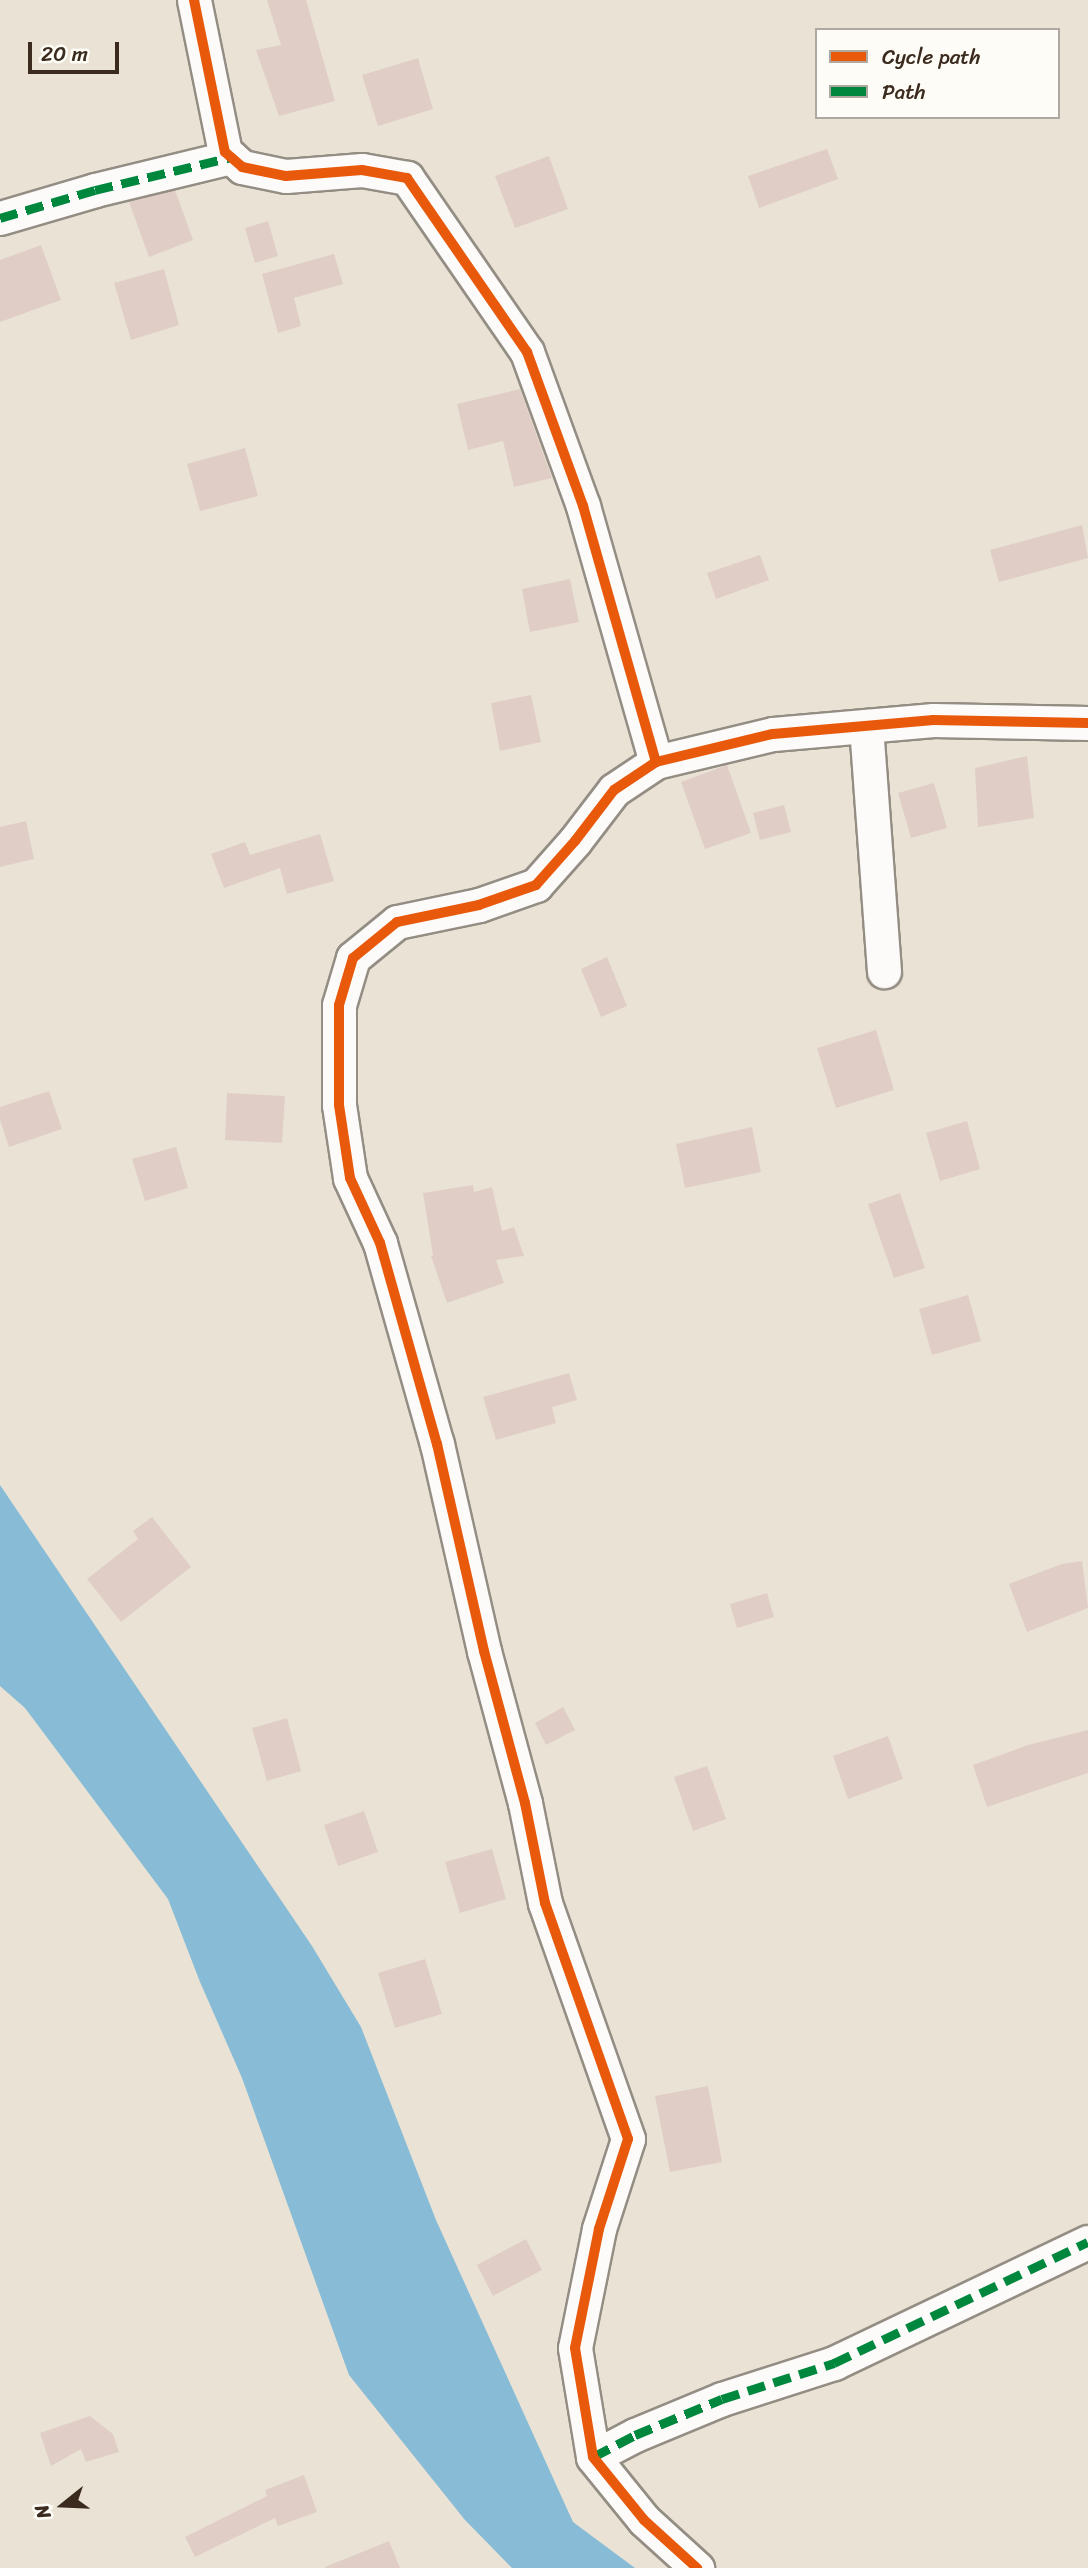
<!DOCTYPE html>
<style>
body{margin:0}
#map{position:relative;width:1088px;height:2568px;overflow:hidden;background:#eae3d5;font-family:Sriracha,sans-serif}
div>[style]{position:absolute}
.water>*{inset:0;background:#88bcd6}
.building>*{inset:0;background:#e0cec6}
.roads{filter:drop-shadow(2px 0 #948d84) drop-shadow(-2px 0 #948d84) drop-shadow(0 2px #948d84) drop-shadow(0 -2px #948d84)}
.street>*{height:33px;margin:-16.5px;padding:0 16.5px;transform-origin:16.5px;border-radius:16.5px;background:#fcfbf9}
.quiet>*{height:9px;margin-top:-4.5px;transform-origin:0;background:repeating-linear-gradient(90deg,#00873e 0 18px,transparent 0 27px)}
.cycleway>*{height:10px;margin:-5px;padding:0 5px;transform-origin:5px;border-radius:5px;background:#e8590c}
span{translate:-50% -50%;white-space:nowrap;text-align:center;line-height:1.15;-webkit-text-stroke:5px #fdfcf7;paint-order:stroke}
.legend{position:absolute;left:815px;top:28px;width:245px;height:91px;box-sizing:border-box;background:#fdfcf7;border:2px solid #afa8a0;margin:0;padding:9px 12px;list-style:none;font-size:21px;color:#3b2a1e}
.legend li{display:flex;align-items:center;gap:14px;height:35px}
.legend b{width:35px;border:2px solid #afa8a0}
.north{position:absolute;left:28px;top:2470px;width:70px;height:70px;-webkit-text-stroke:5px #fdfcf7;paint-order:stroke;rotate:252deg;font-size:19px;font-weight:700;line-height:28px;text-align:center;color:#3b2a1e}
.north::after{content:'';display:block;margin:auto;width:24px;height:32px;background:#3b2a1e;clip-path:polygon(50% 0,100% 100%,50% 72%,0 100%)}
.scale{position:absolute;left:28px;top:42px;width:91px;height:32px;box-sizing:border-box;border:4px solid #3b2a1e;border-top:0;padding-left:9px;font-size:21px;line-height:24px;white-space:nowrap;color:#3b2a1e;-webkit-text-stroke:5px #fdfcf7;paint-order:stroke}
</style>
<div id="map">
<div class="water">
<i style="clip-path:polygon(0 1485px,312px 1946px,361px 2027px,436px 2220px,573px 2522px,635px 2568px,512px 2568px,465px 2520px,349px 2375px,242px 2078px,200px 1982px,168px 1899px,25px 1708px,0 1686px)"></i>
</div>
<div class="building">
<i style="clip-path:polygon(267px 0,306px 0,335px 101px,279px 116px,256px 50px,281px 45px)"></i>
<i style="clip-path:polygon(418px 58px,433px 109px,378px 126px,362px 75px)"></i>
<i style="clip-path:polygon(827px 149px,838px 179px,759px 208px,748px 176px)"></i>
<i style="clip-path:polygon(549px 156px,568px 209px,515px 228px,495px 176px)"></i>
<i style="clip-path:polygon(175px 190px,193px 240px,149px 257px,129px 202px)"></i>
<i style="clip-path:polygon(268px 221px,278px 256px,255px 263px,245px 228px)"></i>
<i style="clip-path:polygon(41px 245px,61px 300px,0 322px,0 260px)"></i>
<i style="clip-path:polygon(334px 254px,343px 284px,294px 298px,301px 326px,278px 333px,262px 274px)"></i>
<i style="clip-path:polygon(164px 269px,179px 325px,131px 340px,114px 283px)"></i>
<i style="clip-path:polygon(520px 389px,552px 478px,514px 487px,503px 441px,468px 450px,457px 404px)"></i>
<i style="clip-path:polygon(245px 448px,258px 496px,200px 511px,187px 464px)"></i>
<i style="clip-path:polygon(1082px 525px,1088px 558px,999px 582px,990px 550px)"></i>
<i style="clip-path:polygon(760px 555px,769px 580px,716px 599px,707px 573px)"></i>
<i style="clip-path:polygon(570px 579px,579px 622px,530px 632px,522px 589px)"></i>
<i style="clip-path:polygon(531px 695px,541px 742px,500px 751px,491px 703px)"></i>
<i style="clip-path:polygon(1027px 756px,1034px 818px,978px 827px,975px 768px)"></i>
<i style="clip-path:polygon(727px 765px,751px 833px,705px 849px,681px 782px)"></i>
<i style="clip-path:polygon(934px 783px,947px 828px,911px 838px,898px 793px)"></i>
<i style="clip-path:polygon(784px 805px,791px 832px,760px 840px,753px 813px)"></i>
<i style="clip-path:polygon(26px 821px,34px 859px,0 867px,0 827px)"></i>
<i style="clip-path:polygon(320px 834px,334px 881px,287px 894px,280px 868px,224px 888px,211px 854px,245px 842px,250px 855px)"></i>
<i style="clip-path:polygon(607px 957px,627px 1006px,601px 1017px,581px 969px)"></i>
<i style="clip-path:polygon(876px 1030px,894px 1090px,836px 1108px,817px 1048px)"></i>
<i style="clip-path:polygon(49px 1091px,62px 1129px,9px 1147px,0 1120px,0 1107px)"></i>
<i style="clip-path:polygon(227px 1093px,285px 1096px,282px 1143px,225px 1140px)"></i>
<i style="clip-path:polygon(967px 1121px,980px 1169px,940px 1181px,926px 1133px)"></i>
<i style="clip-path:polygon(752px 1127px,761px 1172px,685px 1188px,676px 1144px)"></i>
<i style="clip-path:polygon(176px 1147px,188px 1188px,145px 1201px,132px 1159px)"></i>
<i style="clip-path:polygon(473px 1185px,474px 1192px,492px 1187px,502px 1231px,514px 1227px,524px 1256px,496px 1260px,504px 1283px,447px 1303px,431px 1256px,433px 1255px,423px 1193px)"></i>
<i style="clip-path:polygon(900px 1193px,925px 1268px,894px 1278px,868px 1204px)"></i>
<i style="clip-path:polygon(968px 1295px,981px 1341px,932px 1355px,919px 1309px)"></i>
<i style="clip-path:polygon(569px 1373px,577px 1400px,552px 1407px,556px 1423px,496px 1440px,483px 1397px)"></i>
<i style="clip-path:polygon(152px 1517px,191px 1567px,121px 1622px,87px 1579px,138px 1539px,133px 1531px)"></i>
<i style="clip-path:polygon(1082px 1561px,1088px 1608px,1027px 1632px,1009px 1584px,1062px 1564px)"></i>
<i style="clip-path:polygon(767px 1593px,774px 1617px,737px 1628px,730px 1604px)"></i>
<i style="clip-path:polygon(563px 1707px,575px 1730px,546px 1745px,535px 1723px)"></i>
<i style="clip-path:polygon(287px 1718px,301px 1771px,267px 1781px,252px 1728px)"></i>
<i style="clip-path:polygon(1088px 1730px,1088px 1773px,987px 1807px,973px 1765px,1028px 1745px)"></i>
<i style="clip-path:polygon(888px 1736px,903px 1779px,848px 1799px,833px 1756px)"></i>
<i style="clip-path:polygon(707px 1766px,726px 1819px,693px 1831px,674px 1777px)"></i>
<i style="clip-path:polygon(364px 1811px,378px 1852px,338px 1866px,324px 1825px)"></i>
<i style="clip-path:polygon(492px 1849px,506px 1899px,460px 1913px,445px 1862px)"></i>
<i style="clip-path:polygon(425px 1959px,442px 2014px,395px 2028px,378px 1973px)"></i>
<i style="clip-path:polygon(708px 2086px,722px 2162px,670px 2172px,655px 2096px)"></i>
<i style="clip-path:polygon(526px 2239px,542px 2270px,493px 2296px,477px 2265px)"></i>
<i style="clip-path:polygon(90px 2416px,113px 2434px,119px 2452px,86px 2462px,81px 2449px,51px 2466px,40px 2433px)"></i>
<i style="clip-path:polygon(304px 2475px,317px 2512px,278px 2526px,275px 2518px,195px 2557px,185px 2537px,267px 2496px,265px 2490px)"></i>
<i style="clip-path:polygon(389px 2541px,400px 2568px,325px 2568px,325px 2567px)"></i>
</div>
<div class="roads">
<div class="street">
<i style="left:194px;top:0;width:155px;rotate:78.5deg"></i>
<i style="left:225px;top:152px;width:23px;rotate:41deg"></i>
<i style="left:242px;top:167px;width:45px;rotate:11.6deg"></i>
<i style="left:286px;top:176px;width:76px;rotate:-4.5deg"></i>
<i style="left:362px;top:170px;width:46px;rotate:10.1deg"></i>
<i style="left:407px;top:178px;width:211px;rotate:55.4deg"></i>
<i style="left:527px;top:352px;width:164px;rotate:70deg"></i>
<i style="left:583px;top:506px;width:266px;rotate:74.1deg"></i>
<i style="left:656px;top:762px;width:120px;rotate:-13.5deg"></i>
<i style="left:773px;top:734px;width:161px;rotate:-5deg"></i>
<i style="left:933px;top:720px;width:155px;rotate:1.1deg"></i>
<i style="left:0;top:218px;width:99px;rotate:-16.4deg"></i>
<i style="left:95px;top:190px;width:140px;rotate:-13.6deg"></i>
<i style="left:866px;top:726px;width:246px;rotate:85.8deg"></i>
<i style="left:656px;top:762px;width:50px;rotate:146.3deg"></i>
<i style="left:614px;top:790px;width:64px;rotate:127.4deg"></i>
<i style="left:575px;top:841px;width:59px;rotate:131.6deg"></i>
<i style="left:536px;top:885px;width:60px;rotate:160.7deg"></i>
<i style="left:479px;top:905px;width:84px;rotate:168.3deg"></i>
<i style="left:397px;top:922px;width:57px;rotate:140.7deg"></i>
<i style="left:353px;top:958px;width:49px;rotate:106.6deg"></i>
<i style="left:339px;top:1005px;width:100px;rotate:90deg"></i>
<i style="left:339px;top:1105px;width:74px;rotate:81.4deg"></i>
<i style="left:350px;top:1178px;width:72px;rotate:65.2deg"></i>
<i style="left:380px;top:1243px;width:209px;rotate:74.2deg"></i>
<i style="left:437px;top:1444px;width:212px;rotate:77.2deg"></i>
<i style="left:484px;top:1651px;width:157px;rotate:74.9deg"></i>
<i style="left:525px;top:1803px;width:102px;rotate:78.7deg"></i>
<i style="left:545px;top:1903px;width:250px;rotate:70.6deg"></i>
<i style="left:628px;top:2139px;width:95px;rotate:107.9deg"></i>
<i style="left:599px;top:2229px;width:121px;rotate:101.4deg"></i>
<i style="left:575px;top:2348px;width:110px;rotate:80.6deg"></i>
<i style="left:593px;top:2457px;width:81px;rotate:51deg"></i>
<i style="left:644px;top:2520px;width:72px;rotate:42.2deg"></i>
<i style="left:593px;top:2457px;width:47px;rotate:-27.6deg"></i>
<i style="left:635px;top:2435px;width:94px;rotate:-22.5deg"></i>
<i style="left:722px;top:2399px;width:118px;rotate:-17.8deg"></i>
<i style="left:834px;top:2363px;width:281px;rotate:-25.5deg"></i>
</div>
</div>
<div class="quiet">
<i style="left:0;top:218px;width:99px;rotate:-16.4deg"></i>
<i style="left:95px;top:190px;width:140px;rotate:-13.6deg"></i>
<i style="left:593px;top:2457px;width:47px;rotate:-27.6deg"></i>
<i style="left:635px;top:2435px;width:94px;rotate:-22.5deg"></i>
<i style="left:722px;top:2399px;width:118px;rotate:-17.8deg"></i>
<i style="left:834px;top:2363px;width:281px;rotate:-25.5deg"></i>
</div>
<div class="cycleway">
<i style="left:194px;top:0;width:155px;rotate:78.5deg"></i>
<i style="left:225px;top:152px;width:23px;rotate:41deg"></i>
<i style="left:242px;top:167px;width:45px;rotate:11.6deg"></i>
<i style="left:286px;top:176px;width:76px;rotate:-4.5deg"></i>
<i style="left:362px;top:170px;width:46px;rotate:10.1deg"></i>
<i style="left:407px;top:178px;width:211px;rotate:55.4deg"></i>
<i style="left:527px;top:352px;width:164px;rotate:70deg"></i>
<i style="left:583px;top:506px;width:266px;rotate:74.1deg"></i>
<i style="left:656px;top:762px;width:120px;rotate:-13.5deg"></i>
<i style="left:773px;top:734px;width:161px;rotate:-5deg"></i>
<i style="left:933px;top:720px;width:155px;rotate:1.1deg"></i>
<i style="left:656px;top:762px;width:50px;rotate:146.3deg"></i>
<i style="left:614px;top:790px;width:64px;rotate:127.4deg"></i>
<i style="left:575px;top:841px;width:59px;rotate:131.6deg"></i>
<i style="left:536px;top:885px;width:60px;rotate:160.7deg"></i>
<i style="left:479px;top:905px;width:84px;rotate:168.3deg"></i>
<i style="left:397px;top:922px;width:57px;rotate:140.7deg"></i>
<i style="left:353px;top:958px;width:49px;rotate:106.6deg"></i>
<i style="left:339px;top:1005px;width:100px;rotate:90deg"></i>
<i style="left:339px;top:1105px;width:74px;rotate:81.4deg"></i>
<i style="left:350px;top:1178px;width:72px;rotate:65.2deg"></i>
<i style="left:380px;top:1243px;width:209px;rotate:74.2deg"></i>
<i style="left:437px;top:1444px;width:212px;rotate:77.2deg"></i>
<i style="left:484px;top:1651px;width:157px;rotate:74.9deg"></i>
<i style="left:525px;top:1803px;width:102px;rotate:78.7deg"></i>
<i style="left:545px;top:1903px;width:250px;rotate:70.6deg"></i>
<i style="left:628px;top:2139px;width:95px;rotate:107.9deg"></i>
<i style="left:599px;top:2229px;width:121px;rotate:101.4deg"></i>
<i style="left:575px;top:2348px;width:110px;rotate:80.6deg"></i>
<i style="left:593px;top:2457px;width:81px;rotate:51deg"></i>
<i style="left:644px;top:2520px;width:72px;rotate:42.2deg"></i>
</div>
<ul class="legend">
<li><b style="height:9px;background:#e8590c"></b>Cycle path</li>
<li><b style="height:9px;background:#00873e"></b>Path</li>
</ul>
<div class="north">N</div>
<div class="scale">20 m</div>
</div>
